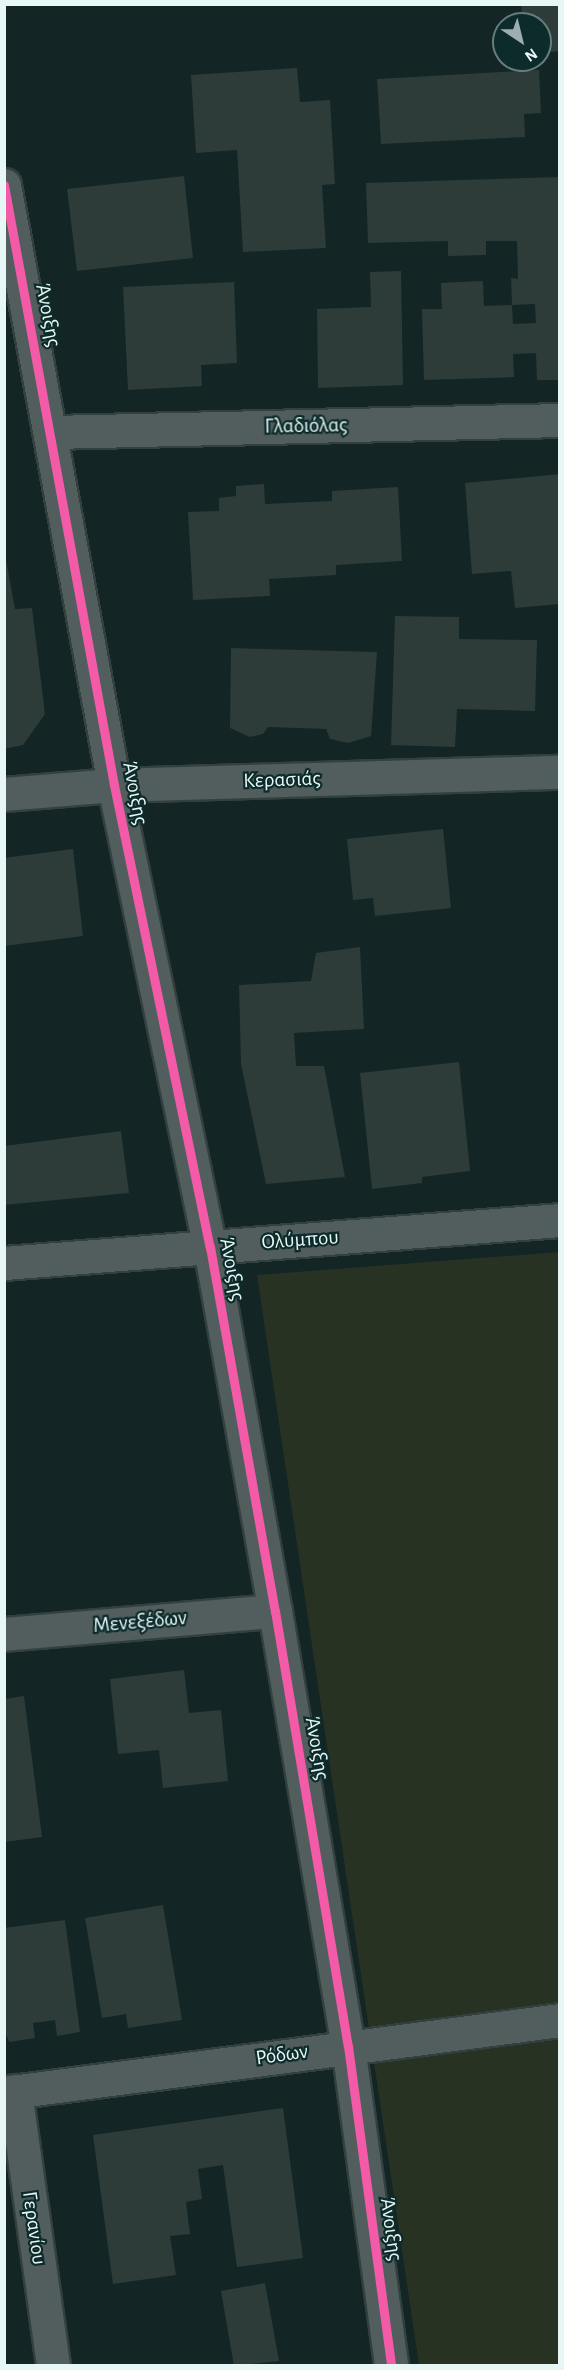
<!DOCTYPE html>
<meta charset="utf-8">
<style>
body{margin:0}
#map{position:relative;width:564px;height:2370px;overflow:hidden;background:#142525;font-family:"Alegreya Sans",sans-serif}
div>[style]{position:absolute}
.green>*{inset:0;background:#273223}
.building>*{inset:0;background:#2d3c39}
.roads{filter:drop-shadow(2px 0 #334040) drop-shadow(-2px 0 #334040) drop-shadow(0 2px #334040) drop-shadow(0 -2px #334040)}
.street>*{height:33px;margin:-16.5px;padding:0 16.5px;transform-origin:16.5px;border-radius:16.5px;background:#525e5e}
.secondary>*{height:33px;margin:-16.5px;padding:0 16.5px;transform-origin:16.5px;border-radius:16.5px;background:#525e5e}
.cycleway>*{height:9px;margin:-4.5px;padding:0 4.5px;transform-origin:4.5px;border-radius:4.5px;background:#f35aa7}
span{translate:-50% -50%;white-space:nowrap;text-align:center;line-height:1.15;-webkit-text-stroke:4.5px #0e2b2b;paint-order:stroke}
.street-label{font-size:21px;color:#e6f7f6}
.frame{position:absolute;inset:0;border:6px solid #e6f7f6;pointer-events:none}
.north{position:absolute;left:492px;top:12px;width:60px;height:60px;box-sizing:border-box;background:#0e2b2b;border:2px solid #647d7c;border-radius:50%;rotate:145deg;font-size:16px;font-weight:700;line-height:24px;text-align:center;color:#e6f7f6}
.north::after{content:'';display:block;margin:auto;width:21px;height:27px;background:#9caead;clip-path:polygon(50% 0,100% 100%,50% 72%,0 100%)}
</style>
<div id="map">
<div class="green">
<i style="clip-path:polygon(559px 1252px,559px 2365px,419px 2365px,257px 1275px)"></i>
</div>
<div class="building">
<i style="clip-path:polygon(521px 4px,560px 4px,560px 51px,540px 53px,540px 24px,523px 24px)"></i>
<i style="clip-path:polygon(297px 68px,300px 102px,330px 100px,335px 184px,322px 185px,326px 248px,243px 252px,237px 150px,196px 153px,191px 75px)"></i>
<i style="clip-path:polygon(539px 70px,541px 113px,524px 114px,525px 137px,381px 144px,377px 79px)"></i>
<i style="clip-path:polygon(184px 176px,193px 258px,77px 271px,67px 189px)"></i>
<i style="clip-path:polygon(560px 177px,560px 380px,537px 380px,536px 353px,513px 354px,514px 377px,424px 380px,422px 309px,442px 309px,441px 283px,483px 281px,484px 306px,512px 305px,513px 324px,536px 323px,535px 304px,512px 305px,511px 278px,518px 279px,517px 241px,486px 241px,486px 255px,448px 256px,448px 241px,368px 243px,366px 183px)"></i>
<i style="clip-path:polygon(401px 271px,403px 385px,318px 388px,317px 309px,371px 307px,370px 272px)"></i>
<i style="clip-path:polygon(234px 282px,237px 363px,201px 365px,202px 386px,128px 390px,123px 287px)"></i>
<i style="clip-path:polygon(560px 474px,560px 604px,515px 608px,511px 571px,472px 574px,465px 483px)"></i>
<i style="clip-path:polygon(264px 484px,265px 504px,332px 501px,332px 491px,398px 487px,402px 561px,336px 565px,336px 575px,269px 579px,270px 596px,193px 600px,188px 512px,219px 511px,219px 498px,236px 496px,236px 486px)"></i>
<i style="clip-path:polygon(4px 549px,15px 609px,32px 608px,45px 714px,23px 745px,4px 749px)"></i>
<i style="clip-path:polygon(395px 616px,459px 617px,459px 639px,537px 640px,535px 711px,457px 709px,455px 747px,391px 745px)"></i>
<i style="clip-path:polygon(231px 648px,377px 652px,371px 736px,348px 743px,330px 739px,326px 729px,268px 727px,263px 734px,250px 737px,230px 728px)"></i>
<i style="clip-path:polygon(443px 829px,451px 908px,375px 916px,373px 898px,353px 900px,347px 839px)"></i>
<i style="clip-path:polygon(73px 849px,83px 936px,4px 946px,4px 858px)"></i>
<i style="clip-path:polygon(360px 947px,364px 1029px,294px 1033px,296px 1066px,324px 1066px,345px 1177px,266px 1184px,241px 1064px,239px 985px,311px 981px,316px 953px)"></i>
<i style="clip-path:polygon(459px 1062px,470px 1171px,422px 1177px,422px 1183px,372px 1189px,360px 1073px)"></i>
<i style="clip-path:polygon(121px 1131px,129px 1193px,4px 1205px,4px 1146px)"></i>
<i style="clip-path:polygon(184px 1670px,189px 1713px,221px 1710px,228px 1781px,163px 1788px,159px 1750px,118px 1754px,110px 1679px)"></i>
<i style="clip-path:polygon(24px 1696px,42px 1837px,4px 1842px,4px 1699px)"></i>
<i style="clip-path:polygon(163px 1905px,182px 2020px,128px 2028px,126px 2014px,102px 2018px,85px 1918px)"></i>
<i style="clip-path:polygon(65px 1920px,80px 2032px,57px 2036px,55px 2020px,33px 2023px,35px 2038px,9px 2042px,4px 2029px,4px 1928px)"></i>
<i style="clip-path:polygon(283px 2108px,303px 2258px,237px 2267px,223px 2165px,198px 2169px,202px 2199px,186px 2202px,190px 2234px,170px 2236px,176px 2275px,113px 2284px,93px 2135px)"></i>
<i style="clip-path:polygon(265px 2283px,279px 2361px,234px 2366px,221px 2291px)"></i>
</div>
<div class="roads">
<div class="street">
<i style="left:4px;top:185px;width:610px;rotate:79.61deg"></i>
<i style="left:114px;top:785px;width:472px;rotate:78.3deg"></i>
<i style="left:210px;top:1247px;width:370px;rotate:79.9deg"></i>
<i style="left:275px;top:1611px;width:441px;rotate:80.5deg"></i>
<i style="left:348px;top:2046px;width:323px;rotate:82.3deg"></i>
<i style="left:52px;top:432px;width:508px;rotate:-1.35deg"></i>
<i style="left:4px;top:794px;width:110px;rotate:-4.7deg"></i>
<i style="left:114px;top:785px;width:446px;rotate:-1.7deg"></i>
<i style="left:4px;top:1634px;width:272px;rotate:-4.9deg"></i>
<i style="left:15px;top:2091px;width:278px;rotate:82.1deg"></i>
<i style="left:4px;top:2093px;width:561px;rotate:-7.48deg"></i>
</div>
<div class="secondary">
<i style="left:4px;top:1263px;width:558px;rotate:-4.42deg"></i>
</div>
</div>
<div class="cycleway">
<i style="left:4px;top:185px;width:610px;rotate:79.61deg"></i>
<i style="left:114px;top:785px;width:472px;rotate:78.3deg"></i>
<i style="left:210px;top:1247px;width:370px;rotate:79.9deg"></i>
<i style="left:275px;top:1611px;width:441px;rotate:80.5deg"></i>
<i style="left:348px;top:2046px;width:323px;rotate:82.3deg"></i>
</div>
<div class="street-label">
<span style="left:48px;top:315px;rotate:79deg">Άνοιξης</span>
<span style="left:306px;top:426px;rotate:-1deg">Γλαδιόλας</span>
<span style="left:282px;top:780px;rotate:-2deg">Κερασιάς</span>
<span style="left:135px;top:793px;rotate:79deg">Άνοιξης</span>
<span style="left:300px;top:1240px;rotate:-4deg">Ολύμπου</span>
<span style="left:232px;top:1269px;rotate:79deg">Άνοιξης</span>
<span style="left:140px;top:1622px;rotate:-5deg">Μενεξέδων</span>
<span style="left:317px;top:1748px;rotate:80deg">Άνοιξης</span>
<span style="left:282px;top:2055px;rotate:-8deg">Ρόδων</span>
<span style="left:34px;top:2228px;rotate:82deg">Γερανίου</span>
<span style="left:391px;top:2229px;rotate:82deg">Άνοιξης</span>
</div>
<div class="frame"></div>
<div class="north">N</div>
</div>
